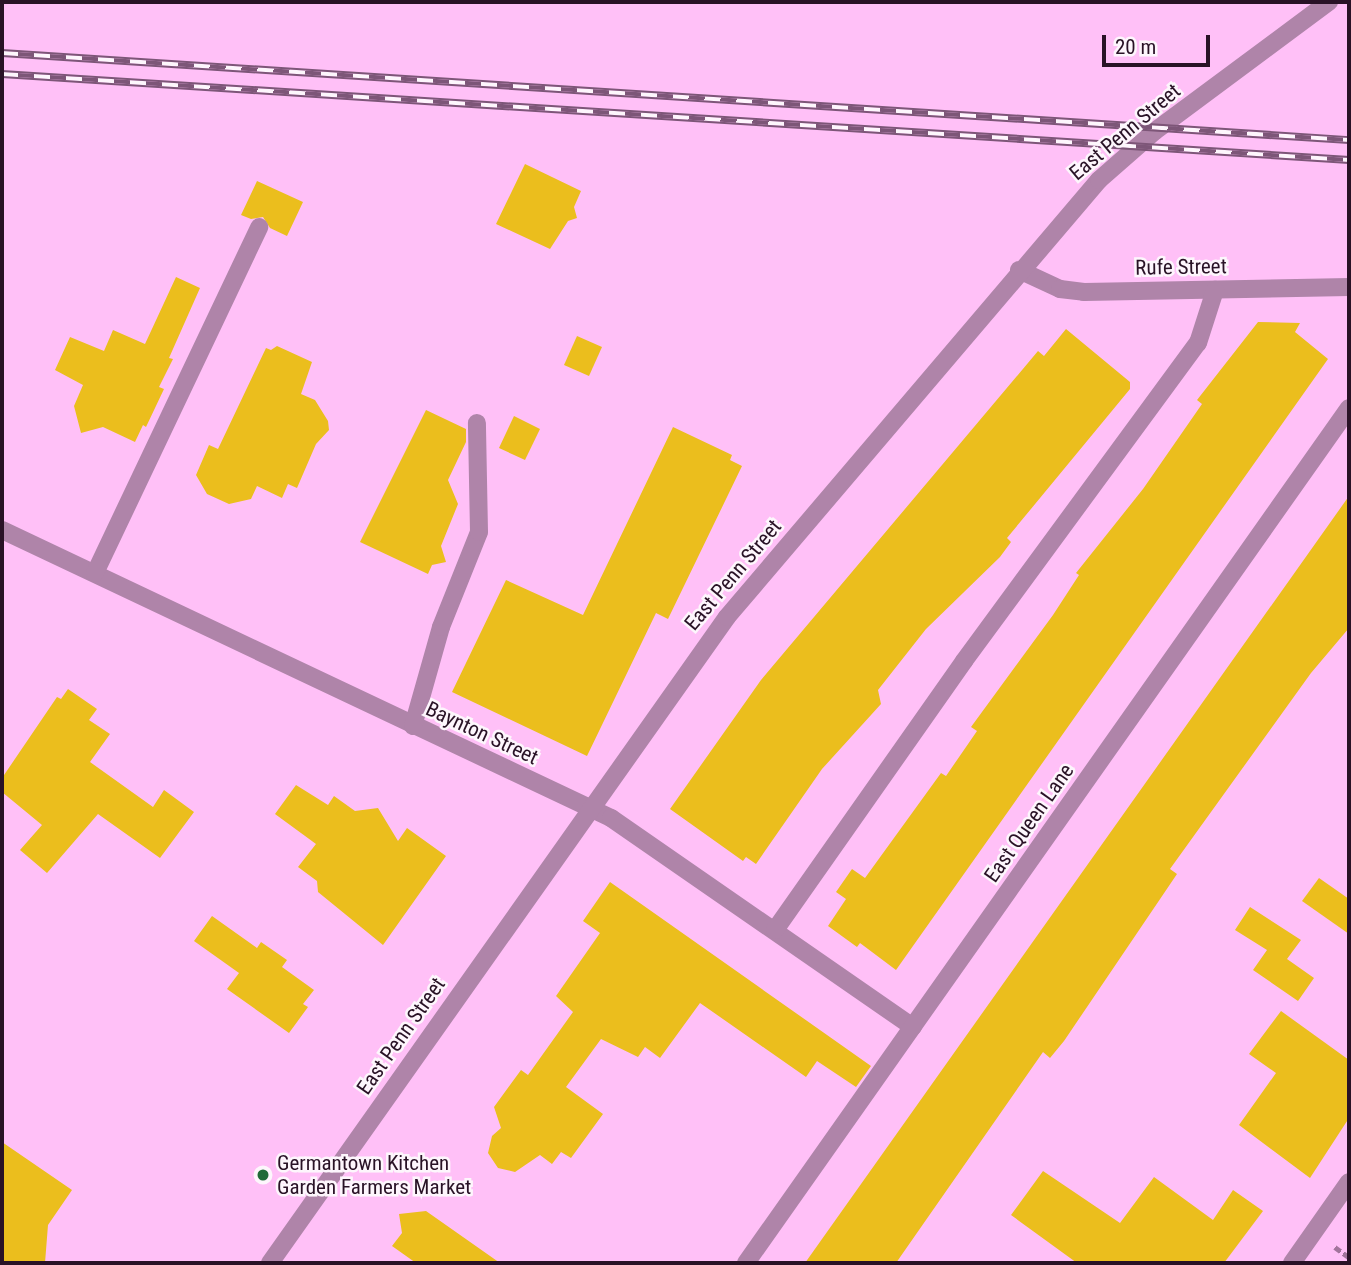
<!DOCTYPE html>
<style>
body{margin:0}
#map{position:relative;width:1351px;height:1265px;overflow:hidden;background:#ffc0f7;font-family:"Roboto Condensed",sans-serif}
div>[style]{position:absolute}
.building>*{inset:0;background:#ebbe1d}
.path>*{height:4.5px;margin-top:-2.25px;transform-origin:0;background:repeating-linear-gradient(90deg,#a2749c 0 7px,transparent 0 10.5px)}
.minor>*{height:18px;margin:-9px;padding:0 9px;transform-origin:9px;border-radius:9px;background:#af84a9}
.rail>*{height:8px;margin-top:-4px;transform-origin:0;background:repeating-linear-gradient(90deg,#fdf6fc 0 16px,#7d5678 0 32px);box-sizing:border-box;border-block:2px solid #7d5678}
.dots>*{width:19px;height:19px;translate:-50% -50%;box-sizing:border-box;border:4px solid #fdf6fc;border-radius:50%}
span{translate:-50% -50%;white-space:nowrap;text-align:center;line-height:1.15;-webkit-text-stroke:5px #fdf6fc;paint-order:stroke}
.street-label{font-size:21px;color:#291226}
.poi-label{font-size:21px;color:#291226}
.left{translate:0 -50%;text-align:left}
.frame{position:absolute;inset:0;border:4px solid #291226;pointer-events:none}
.scale{position:absolute;left:1102px;top:35px;width:108px;height:32px;box-sizing:border-box;border:4px solid #291226;border-top:0;padding-left:9px;font-size:21px;line-height:24px;white-space:nowrap;color:#291226;-webkit-text-stroke:5px #fdf6fc;paint-order:stroke}
</style>
<div id="map">
<div class="building">
<i style="clip-path:polygon(525px 164px,581px 191px,574px 207px,577px 218px,568px 221px,550px 249px,496px 224px)"></i>
<i style="clip-path:polygon(257px 181px,303px 202px,287px 236px,270px 228px,263px 217px,251px 219px,241px 215px)"></i>
<i style="clip-path:polygon(176px 277px,200px 288px,169px 358px,173px 359px,159px 387px,164px 389px,146px 427px,143px 425px,135px 442px,103px 427px,81px 433px,74px 406px,83px 385px,55px 370px,70px 337px,104px 351px,113px 330px,145px 344px)"></i>
<i style="clip-path:polygon(1258px 322px,1300px 323px,1295px 332px,1328px 359px,896px 970px,860px 943px,857px 947px,828px 926px,846px 899px,836px 892px,852px 869px,865px 878px,941px 773px,946px 776px,977px 731px,971px 727px,1053px 615px,1079px 575px,1076px 573px,1143px 489px,1202px 404px,1197px 400px)"></i>
<i style="clip-path:polygon(1066px 329px,1130px 382px,1130px 389px,1007px 538px,1011px 542px,1000px 557px,926px 629px,878px 690px,881px 704px,822px 769px,756px 864px,746px 857px,743px 861px,670px 809px,761px 680px,1038px 351px,1044px 356px)"></i>
<i style="clip-path:polygon(577px 336px,602px 347px,589px 376px,564px 365px)"></i>
<i style="clip-path:polygon(277px 346px,312px 362px,301px 394px,315px 400px,328px 421px,329px 430px,316px 444px,297px 488px,288px 484px,282px 498px,257px 486px,251px 499px,229px 504px,207px 494px,196px 475px,209px 445px,218px 449px,266px 348px,271px 350px)"></i>
<i style="clip-path:polygon(426px 410px,466px 429px,466px 442px,448px 480px,458px 504px,441px 546px,446px 562px,432px 565px,428px 574px,360px 542px)"></i>
<i style="clip-path:polygon(514px 416px,540px 429px,525px 460px,499px 448px)"></i>
<i style="clip-path:polygon(673px 427px,732px 455px,730px 460px,742px 466px,668px 619px,656px 613px,587px 756px,452px 692px,506px 580px,583px 615px)"></i>
<i style="clip-path:polygon(1349px 496px,1349px 628px,1311px 673px,1170px 869px,1177px 874px,1064px 1041px,1050px 1058px,1043px 1052px,896px 1263px,805px 1263px)"></i>
<i style="clip-path:polygon(68px 689px,97px 709px,89px 720px,110px 734px,90px 762px,153px 807px,164px 790px,194px 812px,160px 858px,98px 814px,47px 873px,20px 850px,42px 825px,2px 792px,2px 778px,57px 697px,61px 699px)"></i>
<i style="clip-path:polygon(296px 785px,328px 805px,334px 796px,355px 811px,378px 808px,398px 841px,407px 828px,446px 856px,383px 945px,318px 892px,317px 881px,298px 867px,316px 844px,275px 814px)"></i>
<i style="clip-path:polygon(1319px 878px,1349px 899px,1349px 934px,1302px 901px)"></i>
<i style="clip-path:polygon(610px 882px,871px 1066px,856px 1087px,817px 1061px,806px 1077px,700px 1003px,660px 1058px,645px 1047px,638px 1057px,601px 1039px,566px 1087px,603px 1114px,571px 1158px,561px 1152px,552px 1164px,540px 1155px,515px 1172px,498px 1168px,488px 1153px,492px 1136px,501px 1128px,494px 1107px,521px 1070px,528px 1075px,573px 1012px,556px 996px,600px 933px,583px 921px)"></i>
<i style="clip-path:polygon(1250px 907px,1301px 940px,1287px 959px,1314px 978px,1298px 1001px,1253px 970px,1267px 950px,1235px 930px)"></i>
<i style="clip-path:polygon(212px 916px,257px 948px,261px 942px,287px 960px,282px 967px,314px 990px,303px 1004px,308px 1007px,289px 1033px,227px 989px,239px 973px,194px 941px)"></i>
<i style="clip-path:polygon(1281px 1011px,1349px 1060px,1349px 1118px,1310px 1178px,1239px 1125px,1276px 1073px,1249px 1054px)"></i>
<i style="clip-path:polygon(2px 1142px,72px 1190px,48px 1225px,45px 1263px,2px 1263px)"></i>
<i style="clip-path:polygon(1043px 1171px,1120px 1223px,1154px 1177px,1213px 1220px,1233px 1190px,1263px 1211px,1224px 1263px,1077px 1263px,1011px 1215px)"></i>
<i style="clip-path:polygon(426px 1211px,500px 1263px,416px 1263px,392px 1246px,402px 1233px,399px 1214px)"></i>
</div>
<div class="path">
<i style="left:1335px;top:1247px;width:17px;rotate:36deg"></i>
</div>
<div class="minor">
<i style="left:1019px;top:270px;width:45px;rotate:24.9deg"></i>
<i style="left:1060px;top:289px;width:24px;rotate:7deg"></i>
<i style="left:1084px;top:292px;width:265px;rotate:-1.1deg"></i>
<i style="left:2px;top:530px;width:674px;rotate:25.31deg"></i>
<i style="left:611px;top:818px;width:367px;rotate:34.7deg"></i>
<i style="left:95px;top:573px;width:383px;rotate:-64.6deg"></i>
<i style="left:413px;top:726px;width:103px;rotate:-74.2deg"></i>
<i style="left:441px;top:627px;width:102px;rotate:-68.2deg"></i>
<i style="left:479px;top:532px;width:109px;rotate:-91.1deg"></i>
<i style="left:775px;top:930px;width:329px;rotate:-54.9deg"></i>
<i style="left:964px;top:661px;width:395px;rotate:-53.7deg"></i>
<i style="left:1198px;top:343px;width:56px;rotate:-72.2deg"></i>
<i style="left:270px;top:1263px;width:791px;rotate:-54.72deg"></i>
<i style="left:727px;top:617px;width:574px;rotate:-49.59deg"></i>
<i style="left:1099px;top:180px;width:74px;rotate:-41.2deg"></i>
<i style="left:1155px;top:131px;width:217px;rotate:-36.6deg"></i>
<i style="left:746px;top:1263px;width:1046px;rotate:-54.81deg"></i>
<i style="left:1292px;top:1263px;width:99px;rotate:-54.9deg"></i>
</div>
<div class="rail">
<i style="left:2px;top:53px;width:1350px;rotate:3.7deg"></i>
<i style="left:2px;top:74px;width:1350px;rotate:3.65deg"></i>
</div>
<div class="dots">
<i style="left:263px;top:1175px;background:#1f6a38"></i>
</div>
<div class="street-label">
<span style="left:1125px;top:132px;rotate:-40deg">East Penn Street</span>
<span style="left:1181px;top:267px;rotate:-1deg">Rufe Street</span>
<span style="left:733px;top:575px;rotate:-50deg">East Penn Street</span>
<span style="left:482px;top:733px;rotate:25deg">Baynton Street</span>
<span style="left:1029px;top:823px;rotate:-55deg">East Queen Lane</span>
<span style="left:401px;top:1036px;rotate:-55deg">East Penn Street</span>
</div>
<div class="poi-label">
<span class="left" style="left:277px;top:1175px">Germantown Kitchen<br>Garden Farmers Market</span>
</div>
<div class="frame"></div>
<div class="scale">20 m</div>
</div>
